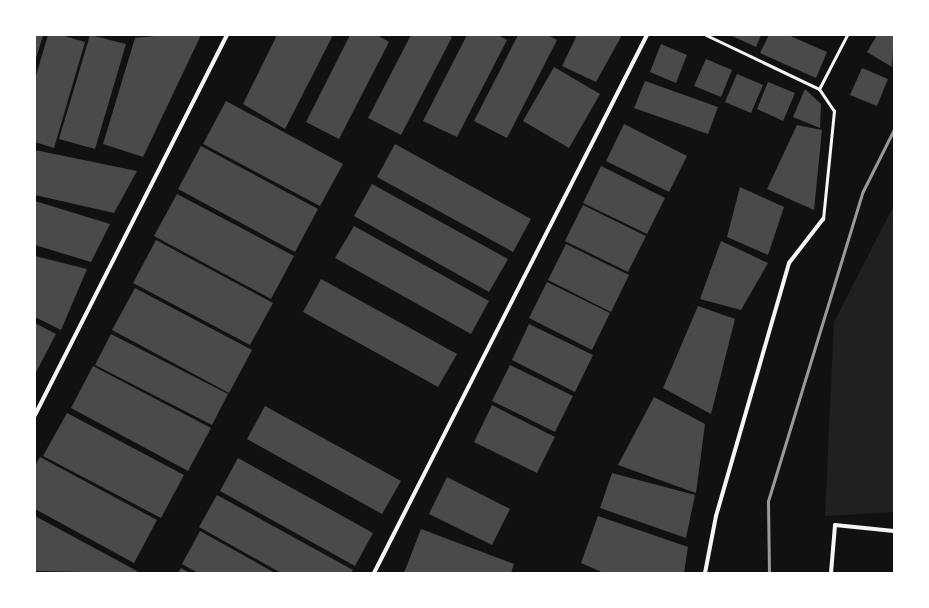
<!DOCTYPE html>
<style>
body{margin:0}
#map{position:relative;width:929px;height:608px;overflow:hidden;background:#111;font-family:Manrope,sans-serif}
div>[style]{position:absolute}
.green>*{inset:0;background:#202020}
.building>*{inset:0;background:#4a4a4a}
.service>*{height:3px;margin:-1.5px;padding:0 1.5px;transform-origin:1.5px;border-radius:1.5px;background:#f5f5f5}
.minor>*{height:4px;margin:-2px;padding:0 2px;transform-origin:2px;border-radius:2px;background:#f5f5f5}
.rail>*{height:3px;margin:-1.5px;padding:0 1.5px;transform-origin:1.5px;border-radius:1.5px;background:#9a9a9a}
span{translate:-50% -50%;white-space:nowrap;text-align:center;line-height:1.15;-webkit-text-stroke:3.5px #fff;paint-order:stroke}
.frame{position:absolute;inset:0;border:36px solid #fff;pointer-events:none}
</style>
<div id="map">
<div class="green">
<i style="clip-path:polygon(894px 205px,894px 512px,825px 516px,834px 322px)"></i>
</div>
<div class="building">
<i style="clip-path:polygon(35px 35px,43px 35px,35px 62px)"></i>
<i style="clip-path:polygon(48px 35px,61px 35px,85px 42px,54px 148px,35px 142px,35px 79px)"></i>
<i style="clip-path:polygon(90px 35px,126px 44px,95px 149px,59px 139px)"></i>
<i style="clip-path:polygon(165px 35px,201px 35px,143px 157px,103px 144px,135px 38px)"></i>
<i style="clip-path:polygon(277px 35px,333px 35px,285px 129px,243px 104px)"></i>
<i style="clip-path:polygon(350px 35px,377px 35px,389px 42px,339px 139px,306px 122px)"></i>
<i style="clip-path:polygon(411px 35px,447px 35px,452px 37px,401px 135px,368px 118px)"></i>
<i style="clip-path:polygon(467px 35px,498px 35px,507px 40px,457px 137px,423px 121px)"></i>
<i style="clip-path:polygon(518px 35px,548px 35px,557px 40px,507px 138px,474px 121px)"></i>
<i style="clip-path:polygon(577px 35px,622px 35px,596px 82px,562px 66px)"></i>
<i style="clip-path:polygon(730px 35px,761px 35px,756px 47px)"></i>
<i style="clip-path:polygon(769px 35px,788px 35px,827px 52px,816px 78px,760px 53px)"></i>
<i style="clip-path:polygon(877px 35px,894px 35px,892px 67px,867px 52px)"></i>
<i style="clip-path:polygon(661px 44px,687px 55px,676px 83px,650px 72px)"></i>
<i style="clip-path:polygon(706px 59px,732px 70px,721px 97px,694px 86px)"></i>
<i style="clip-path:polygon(554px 67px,600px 94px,569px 148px,523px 121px)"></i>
<i style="clip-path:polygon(862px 68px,888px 79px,877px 106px,850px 95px)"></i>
<i style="clip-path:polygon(737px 74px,763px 85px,751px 113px,725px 102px)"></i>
<i style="clip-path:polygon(645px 81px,718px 107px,708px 134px,634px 108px)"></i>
<i style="clip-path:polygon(768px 82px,795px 93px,783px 121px,757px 109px)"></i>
<i style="clip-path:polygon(805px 89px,821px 104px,820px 128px,793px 117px)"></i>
<i style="clip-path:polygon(226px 101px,343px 164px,320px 206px,203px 144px)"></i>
<i style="clip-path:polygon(624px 124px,687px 156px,669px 192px,606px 161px)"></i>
<i style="clip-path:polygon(797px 125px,822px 130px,814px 210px,767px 189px)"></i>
<i style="clip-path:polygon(395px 144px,531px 219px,513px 252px,377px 177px)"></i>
<i style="clip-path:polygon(201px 146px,318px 209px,295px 252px,178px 189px)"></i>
<i style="clip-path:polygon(35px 150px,137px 171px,114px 213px,35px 195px)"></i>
<i style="clip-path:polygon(601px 166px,665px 198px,647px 234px,583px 203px)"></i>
<i style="clip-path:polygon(372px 184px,508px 259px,489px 292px,354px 216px)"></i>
<i style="clip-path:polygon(740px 187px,784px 207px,768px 255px,727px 237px)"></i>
<i style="clip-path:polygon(177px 194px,294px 256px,271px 299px,154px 236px)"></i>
<i style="clip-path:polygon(35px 201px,110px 224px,91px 262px,35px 245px)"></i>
<i style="clip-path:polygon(583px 205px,646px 236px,628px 272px,565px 241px)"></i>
<i style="clip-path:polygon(354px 226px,489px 301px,471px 334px,335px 258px)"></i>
<i style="clip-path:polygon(156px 240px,273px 303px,250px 345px,133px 283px)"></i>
<i style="clip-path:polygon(721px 241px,768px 263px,741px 310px,700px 299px)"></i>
<i style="clip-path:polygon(566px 244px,629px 275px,611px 312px,548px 280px)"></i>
<i style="clip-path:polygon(35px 256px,87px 269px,61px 330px,35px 317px)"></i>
<i style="clip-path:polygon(321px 279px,457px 354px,438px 387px,303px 312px)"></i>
<i style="clip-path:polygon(547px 282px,610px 313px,592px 350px,529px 318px)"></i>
<i style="clip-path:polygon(135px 288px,252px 350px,229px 393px,112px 330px)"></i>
<i style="clip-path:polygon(698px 306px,735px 319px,711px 414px,663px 388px)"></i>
<i style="clip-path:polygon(35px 323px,56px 334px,35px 374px)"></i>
<i style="clip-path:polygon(529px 324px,593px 355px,575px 392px,512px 360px)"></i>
<i style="clip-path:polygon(111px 334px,228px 394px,212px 425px,95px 365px)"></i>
<i style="clip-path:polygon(510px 365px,573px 396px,555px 432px,492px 401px)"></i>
<i style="clip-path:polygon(93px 366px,211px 428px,188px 471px,71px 408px)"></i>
<i style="clip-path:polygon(654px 397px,705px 424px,696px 493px,618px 465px)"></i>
<i style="clip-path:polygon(492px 405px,555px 437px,537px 473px,474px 442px)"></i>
<i style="clip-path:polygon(265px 406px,401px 481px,382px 514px,247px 439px)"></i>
<i style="clip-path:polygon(67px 413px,184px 475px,161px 518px,43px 456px)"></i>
<i style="clip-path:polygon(40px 457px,157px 520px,134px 563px,35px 509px,35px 466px)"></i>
<i style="clip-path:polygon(238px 458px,373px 533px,355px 566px,220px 491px)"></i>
<i style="clip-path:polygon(612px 473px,695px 495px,686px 538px,600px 508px)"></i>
<i style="clip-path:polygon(447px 477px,510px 509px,492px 545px,429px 514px)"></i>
<i style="clip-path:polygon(217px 495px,353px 570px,351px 573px,281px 573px,199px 527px)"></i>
<i style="clip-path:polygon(35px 516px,137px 571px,136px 573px,35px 571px)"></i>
<i style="clip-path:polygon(598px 516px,688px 547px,684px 573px,604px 573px,581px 563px)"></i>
<i style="clip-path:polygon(421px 529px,514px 564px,511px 573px,404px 573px)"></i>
<i style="clip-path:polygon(200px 531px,275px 573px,198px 573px,182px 564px)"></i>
<i style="clip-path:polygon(181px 568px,190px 573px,178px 573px)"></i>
</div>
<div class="service">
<i style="left:706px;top:35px;width:125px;rotate:25.5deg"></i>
<i style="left:823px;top:219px;width:109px;rotate:-84.2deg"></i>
<i style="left:834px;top:111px;width:27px;rotate:-124deg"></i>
<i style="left:819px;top:89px;width:61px;rotate:-62.6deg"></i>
</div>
<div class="minor">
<i style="left:35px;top:415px;width:426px;rotate:-63.2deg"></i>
<i style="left:374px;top:573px;width:603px;rotate:-63.1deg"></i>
<i style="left:705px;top:573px;width:58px;rotate:-79.1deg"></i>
<i style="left:716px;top:516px;width:263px;rotate:-73.9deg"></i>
<i style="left:789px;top:263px;width:56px;rotate:-52.3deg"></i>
<i style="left:831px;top:573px;width:48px;rotate:-85.2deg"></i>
<i style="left:835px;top:525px;width:59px;rotate:5.8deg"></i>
</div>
<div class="rail">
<i style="left:769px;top:573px;width:72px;rotate:-90.8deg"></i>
<i style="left:768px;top:501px;width:324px;rotate:-73deg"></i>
<i style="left:863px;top:191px;width:69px;rotate:-63.4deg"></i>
</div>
<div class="frame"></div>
</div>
